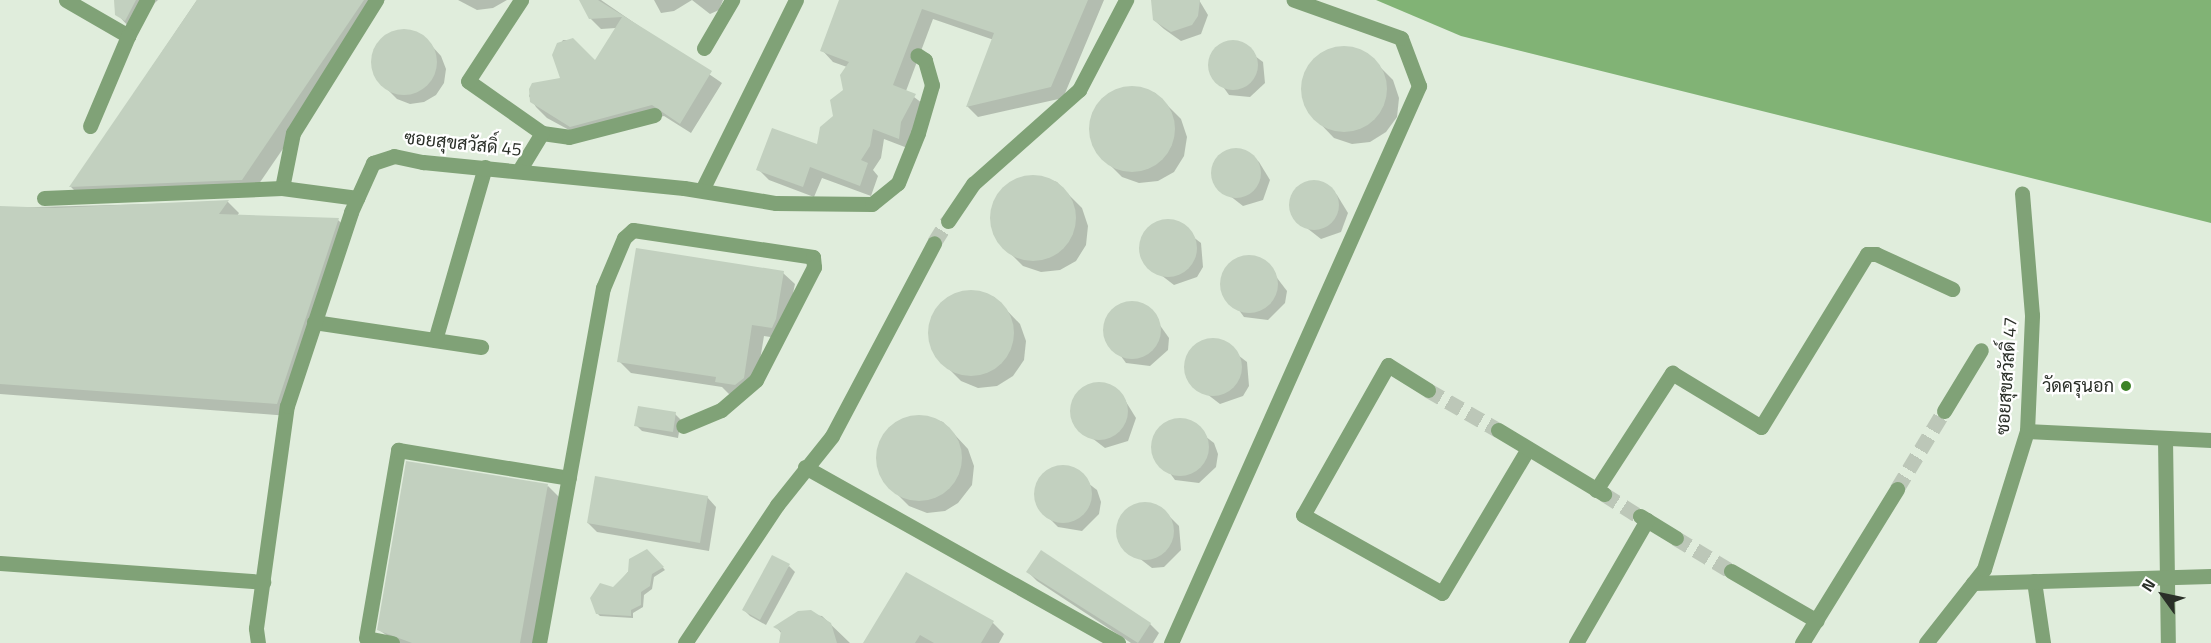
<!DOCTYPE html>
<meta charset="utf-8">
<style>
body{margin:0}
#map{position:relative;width:2211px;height:643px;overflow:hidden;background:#e0eddc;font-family:"Titillium Web",Sarabun,sans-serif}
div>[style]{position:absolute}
.water>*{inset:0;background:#81b375}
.shadow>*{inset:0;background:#0003}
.building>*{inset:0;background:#c2d0bf}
.round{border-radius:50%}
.minor-tunnel>*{height:15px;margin-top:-7.5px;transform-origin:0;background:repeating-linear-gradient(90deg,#bcc7b8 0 15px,transparent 0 23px)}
.minor>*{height:15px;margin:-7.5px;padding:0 7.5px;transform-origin:7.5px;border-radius:7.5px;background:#80a277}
.dots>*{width:16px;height:16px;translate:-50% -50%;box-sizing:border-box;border:3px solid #fff;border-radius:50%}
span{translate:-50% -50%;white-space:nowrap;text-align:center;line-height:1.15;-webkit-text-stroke:4.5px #fff;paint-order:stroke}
.street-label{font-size:18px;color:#2a2f28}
.poi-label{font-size:18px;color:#2a2f28}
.right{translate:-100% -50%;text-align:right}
.north{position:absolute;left:2133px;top:565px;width:60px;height:60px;-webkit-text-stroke:4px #fff;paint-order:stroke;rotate:303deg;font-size:16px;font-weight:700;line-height:24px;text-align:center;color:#2a2f28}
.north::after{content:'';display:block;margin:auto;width:21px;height:27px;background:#2a2f28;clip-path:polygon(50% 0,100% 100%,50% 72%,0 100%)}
</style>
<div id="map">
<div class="water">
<i style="clip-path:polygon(1376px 0,2211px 0,2211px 223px,1461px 36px)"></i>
</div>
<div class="shadow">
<i style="clip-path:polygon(120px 0,158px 0,129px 27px,117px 14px)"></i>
<i style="clip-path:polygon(197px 0,385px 0,254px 191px,82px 198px,71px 187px)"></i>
<i style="clip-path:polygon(458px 0,507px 0,493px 8px,477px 10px)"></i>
<i style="clip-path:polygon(590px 0,601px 0,722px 83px,691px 133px,664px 116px,582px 137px,547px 118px,536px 107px,529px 96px,534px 84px,562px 79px,553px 55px,563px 40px,573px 40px,596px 62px,616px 28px,601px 29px,590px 18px)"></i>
<i style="clip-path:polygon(654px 0,692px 0,674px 11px,661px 13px)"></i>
<i style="clip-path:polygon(692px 0,723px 0,719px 10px,710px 14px)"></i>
<i style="clip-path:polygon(841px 0,1104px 0,1063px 98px,978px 117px,967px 106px,994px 40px,933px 19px,906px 91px,926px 106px,910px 149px,884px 139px,881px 158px,873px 170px,878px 176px,871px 196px,822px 178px,814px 197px,769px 180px,758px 169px,818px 146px,835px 117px,845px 91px,847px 67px,833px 62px,822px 50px)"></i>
<i style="clip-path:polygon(1153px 0,1199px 0,1208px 15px,1201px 34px,1181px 41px,1164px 29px,1154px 20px)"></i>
<i style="clip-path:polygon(408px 31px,422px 35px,431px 45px,441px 56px,446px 69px,444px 83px,436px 95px,424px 102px,410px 104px,397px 99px,377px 79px,373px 65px,374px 51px,382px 39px,394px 32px)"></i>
<i style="clip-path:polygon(1235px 41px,1263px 62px,1265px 83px,1250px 97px,1229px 95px,1209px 67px,1210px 57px,1225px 42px)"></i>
<i style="clip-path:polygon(1350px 48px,1367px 54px,1393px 80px,1399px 98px,1397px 117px,1386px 132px,1370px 142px,1352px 144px,1334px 138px,1308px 111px,1302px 94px,1305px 75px,1315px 59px,1331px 50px)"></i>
<i style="clip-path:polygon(1137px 87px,1155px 93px,1181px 119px,1187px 137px,1184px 156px,1174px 172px,1158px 181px,1139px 183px,1122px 177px,1096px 151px,1090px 133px,1092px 114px,1103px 98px,1119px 89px)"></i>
<i style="clip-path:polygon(1229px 150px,1249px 153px,1259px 162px,1270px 180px,1263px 200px,1243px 206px,1216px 185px,1213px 175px,1220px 156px)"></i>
<i style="clip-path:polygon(1039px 176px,1057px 182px,1069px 195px,1082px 208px,1088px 226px,1086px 245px,1076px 261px,1060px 270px,1041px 272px,1023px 266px,997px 240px,992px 222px,994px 203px,1004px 188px,1020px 178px)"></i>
<i style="clip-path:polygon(1307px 183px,1327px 186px,1337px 195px,1348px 213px,1341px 232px,1321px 239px,1294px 218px,1291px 208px,1298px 188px)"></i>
<i style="clip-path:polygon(228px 202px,239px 213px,237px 216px,338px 220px,350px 231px,289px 416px,0 394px,0 208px)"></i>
<i style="clip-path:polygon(1171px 220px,1201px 243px,1203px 267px,1197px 277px,1174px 285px,1144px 262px,1142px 238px,1148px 228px)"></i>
<i style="clip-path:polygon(1241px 258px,1264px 261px,1287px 291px,1285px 303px,1268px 320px,1244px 317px,1222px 287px,1223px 275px)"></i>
<i style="clip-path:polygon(783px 273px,795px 284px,783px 339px,764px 336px,755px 390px,729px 394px,722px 387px,631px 373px,619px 361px)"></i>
<i style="clip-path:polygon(976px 291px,994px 297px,1020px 324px,1026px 341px,1024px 360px,1013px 376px,997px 386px,978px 388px,961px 381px,935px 355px,929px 337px,932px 318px,942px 302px,958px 293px)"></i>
<i style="clip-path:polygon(1123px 304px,1147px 307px,1169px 338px,1168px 350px,1150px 366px,1126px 363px,1104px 333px,1113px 310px)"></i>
<i style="clip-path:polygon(1217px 339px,1247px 362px,1249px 386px,1243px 396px,1220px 404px,1190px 381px,1188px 357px,1194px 347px)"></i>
<i style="clip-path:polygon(1090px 385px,1114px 388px,1123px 397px,1136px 418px,1128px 441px,1105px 448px,1075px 425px,1073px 401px)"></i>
<i style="clip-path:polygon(675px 414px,681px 420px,678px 438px,642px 431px,636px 425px)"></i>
<i style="clip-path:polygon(925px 416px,943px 422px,955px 435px,968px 449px,974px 466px,972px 485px,958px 503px,945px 511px,927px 513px,909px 506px,883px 480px,877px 462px,880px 443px,890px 427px,906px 418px)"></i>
<i style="clip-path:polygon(1184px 420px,1214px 443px,1218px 454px,1216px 467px,1199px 483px,1175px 480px,1153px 450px,1161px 428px)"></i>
<i style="clip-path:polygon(1067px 467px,1097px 490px,1101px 502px,1099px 514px,1082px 531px,1058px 527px,1040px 509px,1036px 497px,1044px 475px)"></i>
<i style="clip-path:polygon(548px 486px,560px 498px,534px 643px,398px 643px,379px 630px)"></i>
<i style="clip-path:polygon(707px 497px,716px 507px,709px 551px,597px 532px,588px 523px)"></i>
<i style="clip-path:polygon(1136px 505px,1160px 507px,1179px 526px,1181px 550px,1164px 567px,1152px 568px,1122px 545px,1119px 521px)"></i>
<i style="clip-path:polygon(647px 550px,665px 570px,654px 577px,652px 589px,644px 595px,643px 607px,633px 613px,633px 618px,600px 616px,597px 613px,613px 589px)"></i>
<i style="clip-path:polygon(1042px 552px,1150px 624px,1159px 633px,1153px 643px,1131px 643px,1037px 581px,1028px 572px)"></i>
<i style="clip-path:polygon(789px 566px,795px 572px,766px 625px,750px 616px,744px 610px)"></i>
<i style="clip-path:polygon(799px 613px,822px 616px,850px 643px,782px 643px,782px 634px,776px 627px)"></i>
<i style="clip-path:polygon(993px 623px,1004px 634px,999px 643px,865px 643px)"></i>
</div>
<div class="building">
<i style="clip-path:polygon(114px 0,136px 0,125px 21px,115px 15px)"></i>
<i style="clip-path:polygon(197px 0,364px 0,242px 180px,69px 187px)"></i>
<i style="clip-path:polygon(579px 0,598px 0,712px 71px,680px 124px,652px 105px,570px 127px,530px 102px,529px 89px,532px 83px,560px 78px,552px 55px,557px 43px,573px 38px,595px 60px,622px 17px,589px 19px)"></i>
<i style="clip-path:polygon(839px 0,1088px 0,1051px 87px,966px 107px,994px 33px,922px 9px,893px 85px,916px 94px,901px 122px,899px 139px,873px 129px,870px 146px,861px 160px,868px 163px,860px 186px,810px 167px,803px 187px,756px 170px,772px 128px,817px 144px,820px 127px,833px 116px,830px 100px,843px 90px,840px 75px,849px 62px,820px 51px)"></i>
<i style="clip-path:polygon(1151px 0,1200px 0,1198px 16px,1192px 25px,1171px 32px,1153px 20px)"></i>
<i class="round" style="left:371px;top:29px;width:66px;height:66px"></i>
<i class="round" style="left:1208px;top:40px;width:50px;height:50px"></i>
<i class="round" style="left:1301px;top:46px;width:86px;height:86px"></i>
<i class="round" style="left:1089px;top:86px;width:86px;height:86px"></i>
<i class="round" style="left:1211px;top:148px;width:50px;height:50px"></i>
<i class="round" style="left:990px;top:175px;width:86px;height:86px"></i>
<i class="round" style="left:1289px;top:180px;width:50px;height:50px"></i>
<i style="clip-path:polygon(229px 200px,219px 214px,339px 218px,277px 404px,0 384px,0 206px,55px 208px)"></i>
<i class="round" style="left:1139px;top:219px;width:58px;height:58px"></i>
<i style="clip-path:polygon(636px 248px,784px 271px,776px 319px,772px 328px,752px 325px,744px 378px,735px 385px,715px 382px,716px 377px,617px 362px)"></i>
<i class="round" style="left:1220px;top:255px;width:58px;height:58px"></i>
<i class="round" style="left:928px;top:290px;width:86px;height:86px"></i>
<i class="round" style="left:1103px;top:301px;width:58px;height:58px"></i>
<i class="round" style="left:1184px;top:338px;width:58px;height:58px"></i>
<i class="round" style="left:1070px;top:382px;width:58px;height:58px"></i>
<i style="clip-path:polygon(638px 406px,676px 412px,673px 432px,634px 426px)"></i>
<i class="round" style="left:876px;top:415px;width:86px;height:86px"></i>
<i class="round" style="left:1151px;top:418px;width:58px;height:58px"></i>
<i style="clip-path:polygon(406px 461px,548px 484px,520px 643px,412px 643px,377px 630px)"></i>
<i class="round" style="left:1034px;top:465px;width:58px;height:58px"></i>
<i style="clip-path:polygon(595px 476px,708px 496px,700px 543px,587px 523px)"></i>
<i class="round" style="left:1116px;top:502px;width:58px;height:58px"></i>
<i style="clip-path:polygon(647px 549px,664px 567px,652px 574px,650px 586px,641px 592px,641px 605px,631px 610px,631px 616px,596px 614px,590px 598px,600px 583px,613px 587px,628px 572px,629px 559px)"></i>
<i style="clip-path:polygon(1041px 550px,1151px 623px,1138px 643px,1026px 572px)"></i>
<i style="clip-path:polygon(772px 555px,790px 564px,760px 620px,742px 610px)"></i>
<i style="clip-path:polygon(906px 572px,994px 621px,981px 643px,934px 643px,920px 635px,915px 643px,863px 643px)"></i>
<i style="clip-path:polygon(811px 610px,831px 623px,837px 643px,779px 643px,781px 631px,773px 627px,798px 611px)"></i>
</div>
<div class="minor-tunnel">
<i style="left:934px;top:243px;width:26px;rotate:-58deg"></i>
<i style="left:1428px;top:390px;width:81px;rotate:29.7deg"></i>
<i style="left:1897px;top:489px;width:91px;rotate:-58.9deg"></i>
<i style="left:1604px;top:494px;width:41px;rotate:32.2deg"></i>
<i style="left:1676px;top:538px;width:64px;rotate:31deg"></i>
</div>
<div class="minor">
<i style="left:66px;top:0;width:72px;rotate:30.1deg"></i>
<i style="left:128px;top:36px;width:41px;rotate:-62.2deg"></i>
<i style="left:704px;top:48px;width:56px;rotate:-59.7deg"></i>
<i style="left:90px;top:126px;width:98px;rotate:-67.1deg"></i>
<i style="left:542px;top:133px;width:27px;rotate:8deg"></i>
<i style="left:569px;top:137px;width:88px;rotate:-14.5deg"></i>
<i style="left:520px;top:169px;width:42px;rotate:-58.6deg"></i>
<i style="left:542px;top:133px;width:90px;rotate:-144.9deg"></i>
<i style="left:468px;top:81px;width:97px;rotate:-56.8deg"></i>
<i style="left:282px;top:188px;width:56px;rotate:-78.7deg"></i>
<i style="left:293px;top:133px;width:157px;rotate:-58deg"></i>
<i style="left:702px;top:190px;width:212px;rotate:-63.7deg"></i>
<i style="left:44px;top:198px;width:238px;rotate:-2.4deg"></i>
<i style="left:282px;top:188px;width:76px;rotate:7.6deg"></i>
<i style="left:948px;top:221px;width:45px;rotate:-56deg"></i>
<i style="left:973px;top:184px;width:142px;rotate:-41.6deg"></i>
<i style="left:1079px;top:90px;width:102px;rotate:-62.4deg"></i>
<i style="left:314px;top:322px;width:169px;rotate:8.5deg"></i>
<i style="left:435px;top:340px;width:180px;rotate:-73.9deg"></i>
<i style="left:1428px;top:390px;width:47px;rotate:-148deg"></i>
<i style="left:1388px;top:365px;width:172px;rotate:119.5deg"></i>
<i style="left:1303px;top:515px;width:159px;rotate:29.3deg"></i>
<i style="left:1442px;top:593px;width:168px;rotate:-59.2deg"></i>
<i style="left:1944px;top:411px;width:71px;rotate:-58.8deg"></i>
<i style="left:1498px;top:430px;width:124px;rotate:31.1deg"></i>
<i style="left:2027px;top:431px;width:184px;rotate:2.8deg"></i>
<i style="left:2165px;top:438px;width:205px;rotate:89.2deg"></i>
<i style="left:805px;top:467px;width:359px;rotate:29.3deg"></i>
<i style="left:1596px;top:490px;width:140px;rotate:-57deg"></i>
<i style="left:1672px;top:373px;width:104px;rotate:31.2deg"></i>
<i style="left:1761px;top:427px;width:203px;rotate:-58.5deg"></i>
<i style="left:1867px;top:254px;width:9px"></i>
<i style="left:1876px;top:254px;width:84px;rotate:24.7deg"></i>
<i style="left:1640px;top:516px;width:42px;rotate:31.4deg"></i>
<i style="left:0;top:563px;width:264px;rotate:4.1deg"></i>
<i style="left:1731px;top:571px;width:99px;rotate:30.2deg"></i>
<i style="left:2034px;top:581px;width:63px;rotate:81.7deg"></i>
<i style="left:1973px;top:583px;width:238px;rotate:-1.7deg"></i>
<i style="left:258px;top:643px;width:15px;rotate:-98deg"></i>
<i style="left:256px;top:628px;width:224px;rotate:-82.1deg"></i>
<i style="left:287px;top:406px;width:204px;rotate:-71.7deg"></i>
<i style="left:351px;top:212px;width:54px;rotate:-65.8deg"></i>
<i style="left:373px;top:163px;width:22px;rotate:-18deg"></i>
<i style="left:394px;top:156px;width:30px;rotate:12deg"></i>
<i style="left:423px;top:162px;width:262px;rotate:5.7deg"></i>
<i style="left:684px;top:188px;width:93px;rotate:9.3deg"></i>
<i style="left:776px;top:203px;width:96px;rotate:0.6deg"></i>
<i style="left:872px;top:204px;width:33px;rotate:-39deg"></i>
<i style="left:898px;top:183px;width:54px;rotate:-68.2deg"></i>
<i style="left:918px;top:133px;width:50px;rotate:-73.7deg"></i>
<i style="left:932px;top:85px;width:26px;rotate:-106deg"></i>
<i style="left:925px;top:60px;width:9px;rotate:-148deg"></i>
<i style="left:392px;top:643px;width:26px;rotate:-169deg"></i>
<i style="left:366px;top:638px;width:191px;rotate:-80.3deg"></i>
<i style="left:398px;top:450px;width:173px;rotate:9.3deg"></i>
<i style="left:539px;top:643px;width:361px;rotate:-79.8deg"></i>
<i style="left:603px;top:288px;width:54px;rotate:-67.2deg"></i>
<i style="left:624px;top:238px;width:12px;rotate:-42deg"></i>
<i style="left:633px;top:230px;width:182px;rotate:8.5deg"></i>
<i style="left:813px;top:257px;width:10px;rotate:84deg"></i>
<i style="left:814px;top:267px;width:127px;rotate:117.2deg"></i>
<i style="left:756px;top:380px;width:46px;rotate:139.4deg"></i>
<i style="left:721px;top:410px;width:41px;rotate:157.2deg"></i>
<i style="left:685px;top:643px;width:166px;rotate:-56.3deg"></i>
<i style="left:777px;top:505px;width:88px;rotate:-51.4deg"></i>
<i style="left:832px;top:436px;width:218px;rotate:-62.1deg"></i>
<i style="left:1171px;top:643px;width:610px;rotate:-66deg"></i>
<i style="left:1419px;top:86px;width:51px;rotate:-110.6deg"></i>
<i style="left:1401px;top:38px;width:114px;rotate:-160.4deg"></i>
<i style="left:1576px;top:643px;width:142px;rotate:-60deg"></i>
<i style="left:1802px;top:643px;width:181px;rotate:-58.3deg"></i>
<i style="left:1926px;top:643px;width:94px;rotate:-51.9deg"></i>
<i style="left:1984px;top:569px;width:145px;rotate:-72.7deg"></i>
<i style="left:2027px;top:431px;width:116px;rotate:-87.5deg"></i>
<i style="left:2032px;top:315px;width:122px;rotate:-94.7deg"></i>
</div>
<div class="dots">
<i style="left:2126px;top:386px;background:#3c8227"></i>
</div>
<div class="street-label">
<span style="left:463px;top:144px;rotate:6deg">ซอยสุขสวัสดิ์ 45</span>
<span style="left:2007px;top:376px;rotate:-86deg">ซอยสุขสวัสดิ์ 47</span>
</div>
<div class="poi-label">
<span class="right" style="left:2114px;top:386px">วัดครุนอก</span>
</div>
<div class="north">N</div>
</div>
